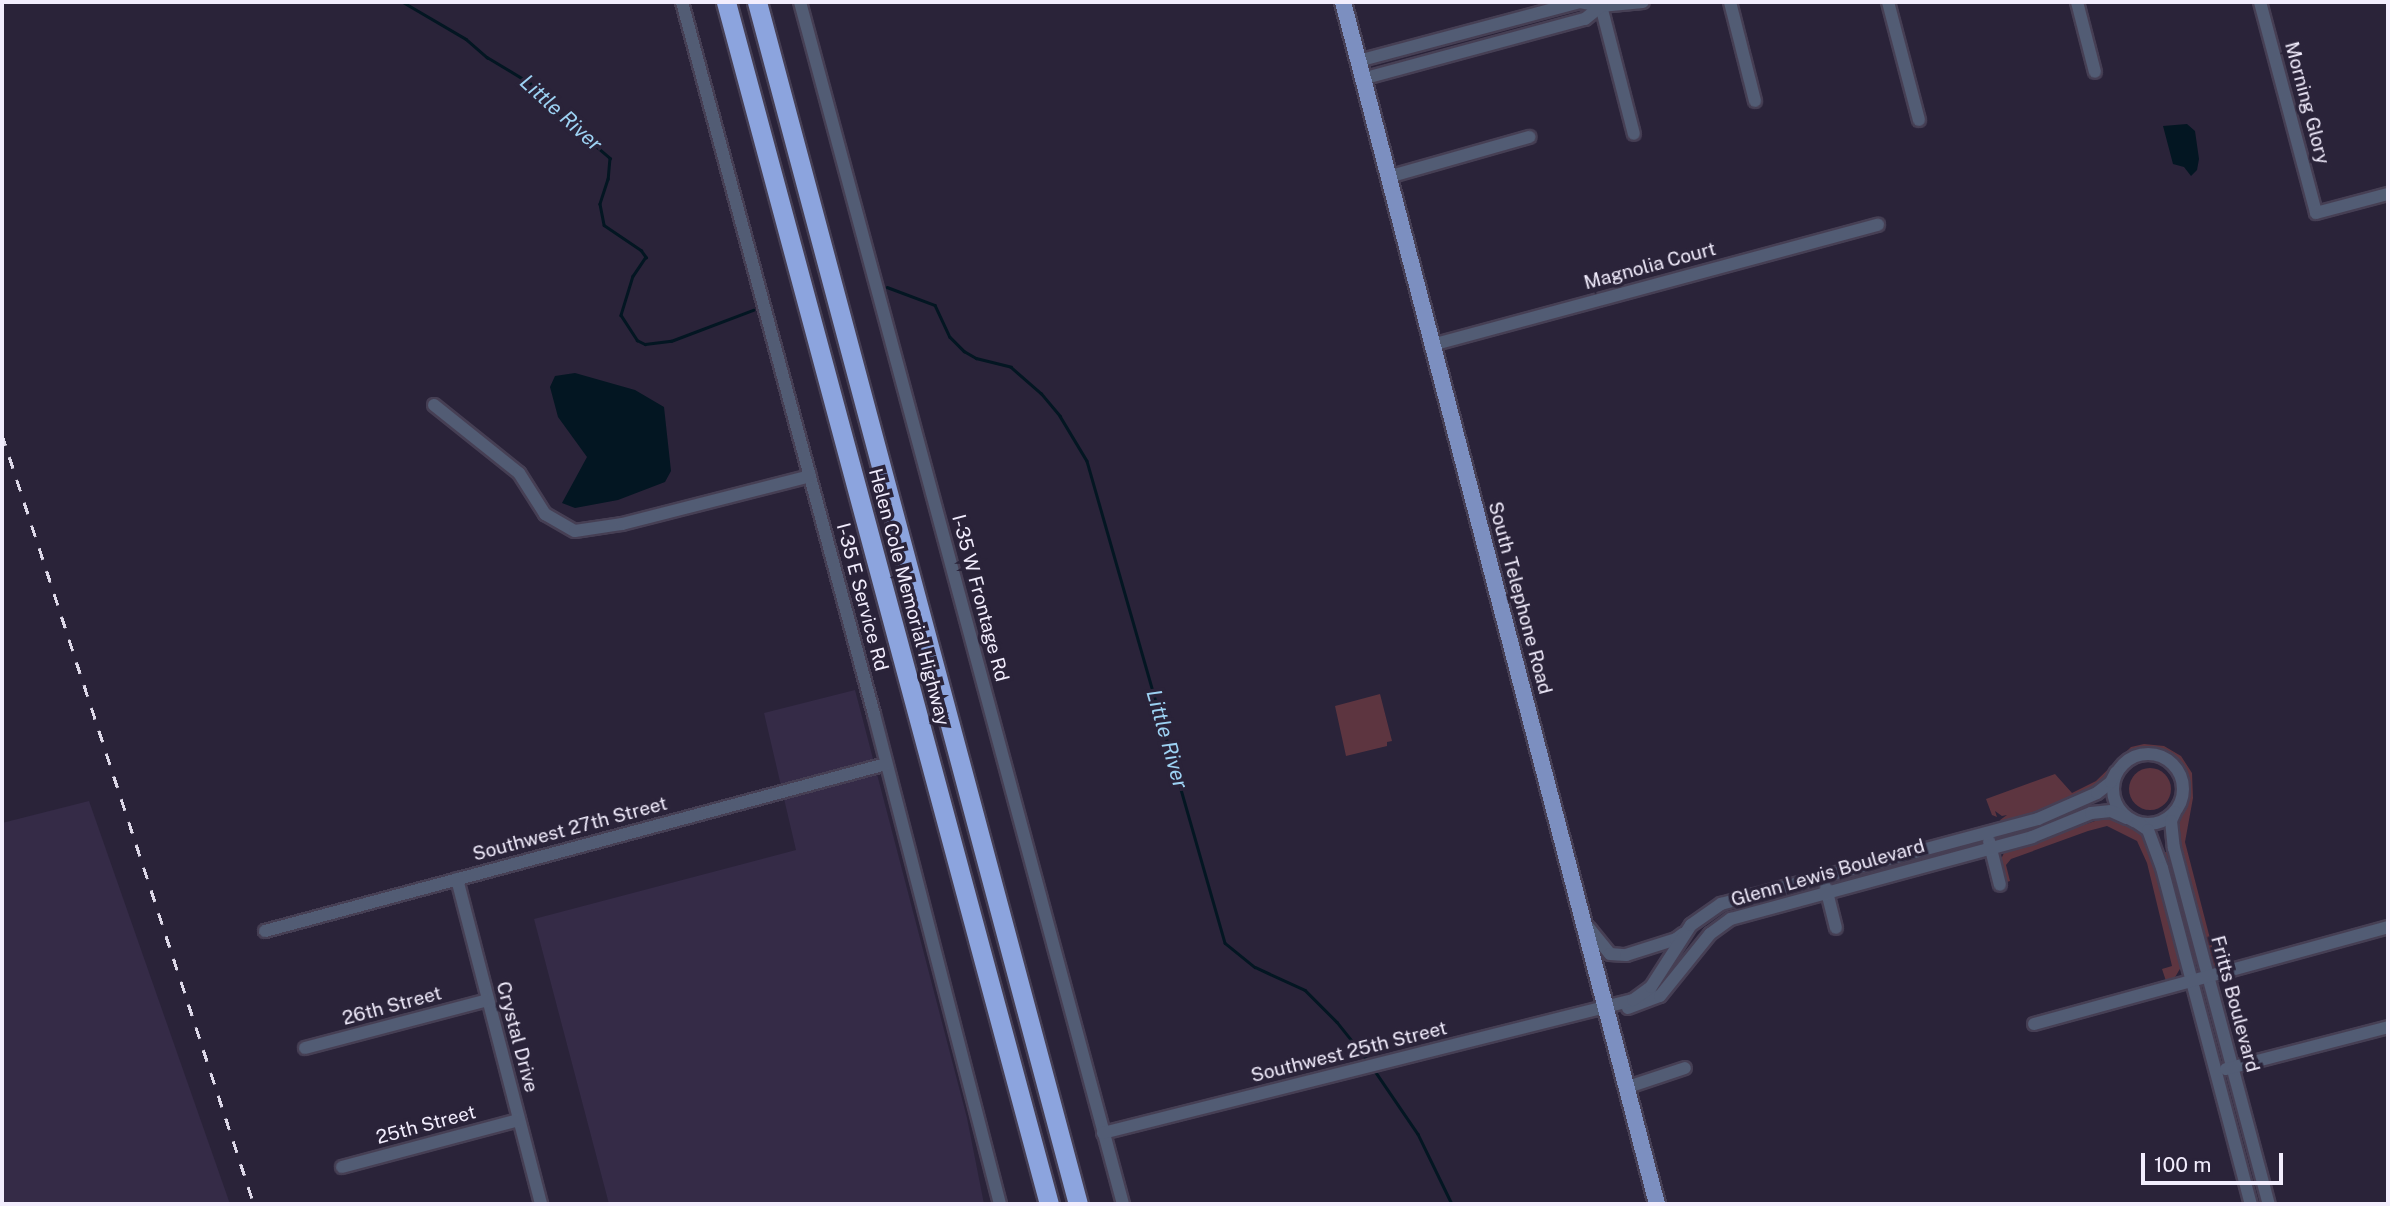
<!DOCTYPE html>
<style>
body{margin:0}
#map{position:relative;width:2390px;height:1206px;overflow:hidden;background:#2a2339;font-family:"Public Sans",sans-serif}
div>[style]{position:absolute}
.built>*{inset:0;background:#352b47}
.green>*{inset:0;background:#5d3540}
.round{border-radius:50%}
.water>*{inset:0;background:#031622}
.stream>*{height:2.5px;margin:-1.25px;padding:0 1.25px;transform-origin:1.25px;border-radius:1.25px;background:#031622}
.roads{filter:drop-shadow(2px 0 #463f54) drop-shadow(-2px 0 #463f54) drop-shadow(0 2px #463f54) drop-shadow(0 -2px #463f54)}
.minor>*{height:12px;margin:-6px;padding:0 6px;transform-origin:6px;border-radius:6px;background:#525c74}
.minor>.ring{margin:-6px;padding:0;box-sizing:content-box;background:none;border:12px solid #525c74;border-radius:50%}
.major>*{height:16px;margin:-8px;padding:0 8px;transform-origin:8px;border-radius:8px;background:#7c8fc0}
.highway>*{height:19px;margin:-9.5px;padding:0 9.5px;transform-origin:9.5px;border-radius:9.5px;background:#8ca4de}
.rail>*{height:2.5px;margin-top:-1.25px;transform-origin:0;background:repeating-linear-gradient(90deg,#ddd8e8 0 12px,transparent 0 24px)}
span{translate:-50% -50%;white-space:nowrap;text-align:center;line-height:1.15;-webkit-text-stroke:7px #2a2339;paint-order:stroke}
.street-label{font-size:19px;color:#f2edfd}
.water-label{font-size:21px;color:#9dd2f3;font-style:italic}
.frame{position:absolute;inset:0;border:4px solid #f2edfd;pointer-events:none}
.scale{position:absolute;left:2141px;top:1153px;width:142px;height:32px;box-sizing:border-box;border:4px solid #f2edfd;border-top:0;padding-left:9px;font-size:21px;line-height:24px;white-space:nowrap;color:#f2edfd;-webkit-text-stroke:5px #2a2339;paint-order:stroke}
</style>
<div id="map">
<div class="built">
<i style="clip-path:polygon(855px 690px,967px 1118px,984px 1204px,609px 1204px,534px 919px,796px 850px,764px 713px)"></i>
<i style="clip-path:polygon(89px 801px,230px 1204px,2px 1204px,2px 823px)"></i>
</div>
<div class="green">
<i style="clip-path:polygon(1380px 694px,1392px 741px,1387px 742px,1387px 746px,1346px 756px,1335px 706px)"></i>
<i style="clip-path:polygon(2144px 744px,2164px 746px,2181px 756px,2192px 773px,2193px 798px,2185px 842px,2213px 950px,2225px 947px,2230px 965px,2215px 967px,2210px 963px,2176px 834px,2188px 795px,2188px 783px,2178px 760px,2168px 754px,2141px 750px,2129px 756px,2107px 782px,2044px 812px,2002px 823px,2000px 820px,2007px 815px,2002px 816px,1995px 811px,1997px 817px,1992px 815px,1986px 799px,2055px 774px,2072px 793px,2096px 781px,2131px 747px)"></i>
<i class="round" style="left:2129px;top:768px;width:42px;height:42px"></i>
<i style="clip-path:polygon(2086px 805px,2088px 811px,2026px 835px,2005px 837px)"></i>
<i style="clip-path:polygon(2107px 817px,2119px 819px,2136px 828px,2149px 842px,2181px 967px,2174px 979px,2166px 981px,2162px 969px,2172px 966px,2147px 863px,2137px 841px,2107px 826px,2088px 831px,2011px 859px,2006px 865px,2010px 881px,2004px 883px,2000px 861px,2005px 851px)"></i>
<i style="clip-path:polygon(2169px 851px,2198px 960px,2194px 964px,2162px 853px)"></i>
</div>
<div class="water">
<i style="clip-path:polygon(2187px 124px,2195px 131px,2199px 159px,2197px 170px,2191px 176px,2184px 167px,2173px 164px,2163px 126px)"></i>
<i style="clip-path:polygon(575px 373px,635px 390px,664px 407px,671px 471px,665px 482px,618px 500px,575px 508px,562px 503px,587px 457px,558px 417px,550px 387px,555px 376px)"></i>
</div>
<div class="stream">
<i style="left:403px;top:2px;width:73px;rotate:30.4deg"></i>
<i style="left:466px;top:39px;width:28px;rotate:41deg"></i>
<i style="left:487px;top:57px;width:50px;rotate:31.2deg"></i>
<i style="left:530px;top:83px;width:48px;rotate:46.7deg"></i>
<i style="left:563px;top:118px;width:62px;rotate:40.4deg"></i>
<i style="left:610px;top:158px;width:21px;rotate:95deg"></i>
<i style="left:608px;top:179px;width:26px;rotate:108deg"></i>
<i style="left:600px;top:204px;width:21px;rotate:79deg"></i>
<i style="left:604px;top:225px;width:45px;rotate:34deg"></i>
<i style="left:641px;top:250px;width:9px;rotate:54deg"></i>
<i style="left:646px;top:257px;width:23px;rotate:124deg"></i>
<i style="left:633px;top:276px;width:41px;rotate:107.1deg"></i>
<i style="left:621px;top:315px;width:30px;rotate:57deg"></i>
<i style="left:637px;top:340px;width:9px;rotate:27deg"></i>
<i style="left:645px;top:344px;width:26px;rotate:-7deg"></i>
<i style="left:671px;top:341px;width:88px;rotate:-20.7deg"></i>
<i style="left:887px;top:287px;width:51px;rotate:20.6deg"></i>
<i style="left:935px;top:305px;width:35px;rotate:65deg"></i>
<i style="left:950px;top:337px;width:20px;rotate:45deg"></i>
<i style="left:964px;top:351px;width:14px;rotate:30deg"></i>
<i style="left:976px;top:358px;width:36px;rotate:14deg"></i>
<i style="left:1011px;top:367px;width:40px;rotate:41deg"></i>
<i style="left:1041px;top:393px;width:30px;rotate:50deg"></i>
<i style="left:1060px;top:416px;width:52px;rotate:59deg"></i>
<i style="left:1087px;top:461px;width:501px;rotate:74.02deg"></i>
<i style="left:1225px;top:943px;width:38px;rotate:39deg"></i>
<i style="left:1255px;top:967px;width:55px;rotate:24.7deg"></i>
<i style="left:1305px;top:990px;width:45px;rotate:45deg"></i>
<i style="left:1337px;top:1022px;width:51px;rotate:51.3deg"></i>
<i style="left:1375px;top:1071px;width:76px;rotate:55.7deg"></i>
<i style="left:1418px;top:1134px;width:78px;rotate:64.1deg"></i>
</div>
<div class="roads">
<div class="minor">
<i style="left:682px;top:2px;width:737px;rotate:74.91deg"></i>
<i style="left:874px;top:714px;width:506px;rotate:75.58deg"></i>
<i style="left:800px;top:2px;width:1245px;rotate:74.96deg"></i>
<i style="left:1600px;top:2px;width:136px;rotate:75.6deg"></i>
<i style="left:1730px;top:2px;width:102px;rotate:75.8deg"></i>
<i style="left:1888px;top:2px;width:122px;rotate:75.3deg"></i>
<i style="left:2077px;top:2px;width:72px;rotate:75.6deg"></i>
<i style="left:2260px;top:2px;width:218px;rotate:75.1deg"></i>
<i style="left:2316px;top:213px;width:74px;rotate:-14.8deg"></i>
<i style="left:1358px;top:61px;width:230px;rotate:-14.9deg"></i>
<i style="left:1580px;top:2px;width:21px;rotate:11deg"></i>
<i style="left:1601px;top:6px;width:42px;rotate:-5.4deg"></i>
<i style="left:1362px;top:79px;width:231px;rotate:-15.1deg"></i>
<i style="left:1585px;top:19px;width:21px;rotate:-39deg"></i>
<i style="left:1388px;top:177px;width:147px;rotate:-15.8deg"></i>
<i style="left:1432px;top:345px;width:462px;rotate:-15.1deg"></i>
<i style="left:434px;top:405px;width:109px;rotate:38.7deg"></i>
<i style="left:519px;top:473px;width:49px;rotate:57.6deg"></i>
<i style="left:545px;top:514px;width:34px;rotate:30deg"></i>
<i style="left:575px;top:531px;width:48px;rotate:-8.5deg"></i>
<i style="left:622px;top:524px;width:194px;rotate:-14.3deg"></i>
<i class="ring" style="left:2113px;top:754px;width:58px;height:58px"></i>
<i style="left:2175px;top:812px;width:10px;rotate:114deg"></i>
<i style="left:2171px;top:821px;width:27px;rotate:84deg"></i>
<i style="left:2174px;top:848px;width:368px;rotate:75.1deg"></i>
<i style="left:2138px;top:823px;width:12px;rotate:35deg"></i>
<i style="left:2148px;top:830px;width:40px;rotate:69.8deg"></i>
<i style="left:2162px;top:868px;width:348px;rotate:75.2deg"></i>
<i style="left:1989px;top:841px;width:45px;rotate:76deg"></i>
<i style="left:457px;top:879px;width:336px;rotate:75.5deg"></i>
<i style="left:1826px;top:888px;width:41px;rotate:76deg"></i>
<i style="left:1589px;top:928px;width:33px;rotate:51deg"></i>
<i style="left:1610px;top:954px;width:16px;rotate:4deg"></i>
<i style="left:1626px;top:955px;width:52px;rotate:-17.7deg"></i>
<i style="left:1676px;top:939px;width:9px;rotate:-36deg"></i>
<i style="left:265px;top:931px;width:643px;rotate:-15.05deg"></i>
<i style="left:1628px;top:1008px;width:34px;rotate:-21deg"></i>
<i style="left:1660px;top:996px;width:80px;rotate:-51.1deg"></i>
<i style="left:1710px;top:934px;width:26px;rotate:-36deg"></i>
<i style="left:1731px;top:919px;width:312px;rotate:-15.2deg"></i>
<i style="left:2032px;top:837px;width:64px;rotate:-22.1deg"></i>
<i style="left:2091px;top:813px;width:20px;rotate:-6deg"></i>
<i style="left:2111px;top:811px;width:17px;rotate:24deg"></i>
<i style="left:2034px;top:1024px;width:367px;rotate:-15.3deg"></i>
<i style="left:305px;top:1048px;width:189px;rotate:-14.7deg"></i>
<i style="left:2226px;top:1069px;width:167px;rotate:-14.5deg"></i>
<i style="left:1625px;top:1088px;width:63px;rotate:-18.4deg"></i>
<i style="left:1103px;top:1133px;width:546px;rotate:-14.09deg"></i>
<i style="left:1633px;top:1000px;width:22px;rotate:-36deg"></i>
<i style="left:1651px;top:987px;width:74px;rotate:-57.2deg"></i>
<i style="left:1691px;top:925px;width:37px;rotate:-35deg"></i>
<i style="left:1721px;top:904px;width:328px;rotate:-15deg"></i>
<i style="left:2038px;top:819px;width:64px;rotate:-23.8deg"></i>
<i style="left:2097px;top:793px;width:18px;rotate:-38deg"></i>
<i style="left:2111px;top:782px;width:11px;rotate:-63deg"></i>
<i style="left:342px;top:1167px;width:183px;rotate:-14.9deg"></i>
</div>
<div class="major">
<i style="left:1343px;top:2px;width:1242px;rotate:75.36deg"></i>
</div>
<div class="highway">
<i style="left:726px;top:2px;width:1245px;rotate:74.96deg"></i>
<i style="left:757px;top:2px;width:1244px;rotate:75.05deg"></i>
</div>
</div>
<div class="rail">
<i style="left:2px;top:434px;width:810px;rotate:71.88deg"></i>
</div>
<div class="street-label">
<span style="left:2307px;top:103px;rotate:75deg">Morning Glory</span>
<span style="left:1650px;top:266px;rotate:-15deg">Magnolia Court</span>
<span style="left:862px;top:597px;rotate:75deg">I-35 E Service Rd</span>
<span style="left:909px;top:597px;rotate:75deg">Helen Cole Memorial Highway</span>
<span style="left:980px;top:598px;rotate:75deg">I-35 W Frontage Rd</span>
<span style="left:1520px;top:598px;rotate:75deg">South Telephone Road</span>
<span style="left:570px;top:829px;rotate:-15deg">Southwest 27th Street</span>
<span style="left:1828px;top:873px;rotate:-16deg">Glenn Lewis Boulevard</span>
<span style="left:2235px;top:1004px;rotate:75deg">Fritts Boulevard</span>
<span style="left:392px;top:1006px;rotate:-15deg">26th Street</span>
<span style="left:517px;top:1037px;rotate:75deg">Crystal Drive</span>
<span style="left:1349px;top:1052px;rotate:-14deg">Southwest 25th Street</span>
<span style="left:426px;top:1125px;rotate:-15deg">25th Street</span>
</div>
<div class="water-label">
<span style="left:561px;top:113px;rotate:42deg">Little River</span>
<span style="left:1167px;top:739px;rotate:74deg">Little River</span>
</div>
<div class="frame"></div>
<div class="scale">100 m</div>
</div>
